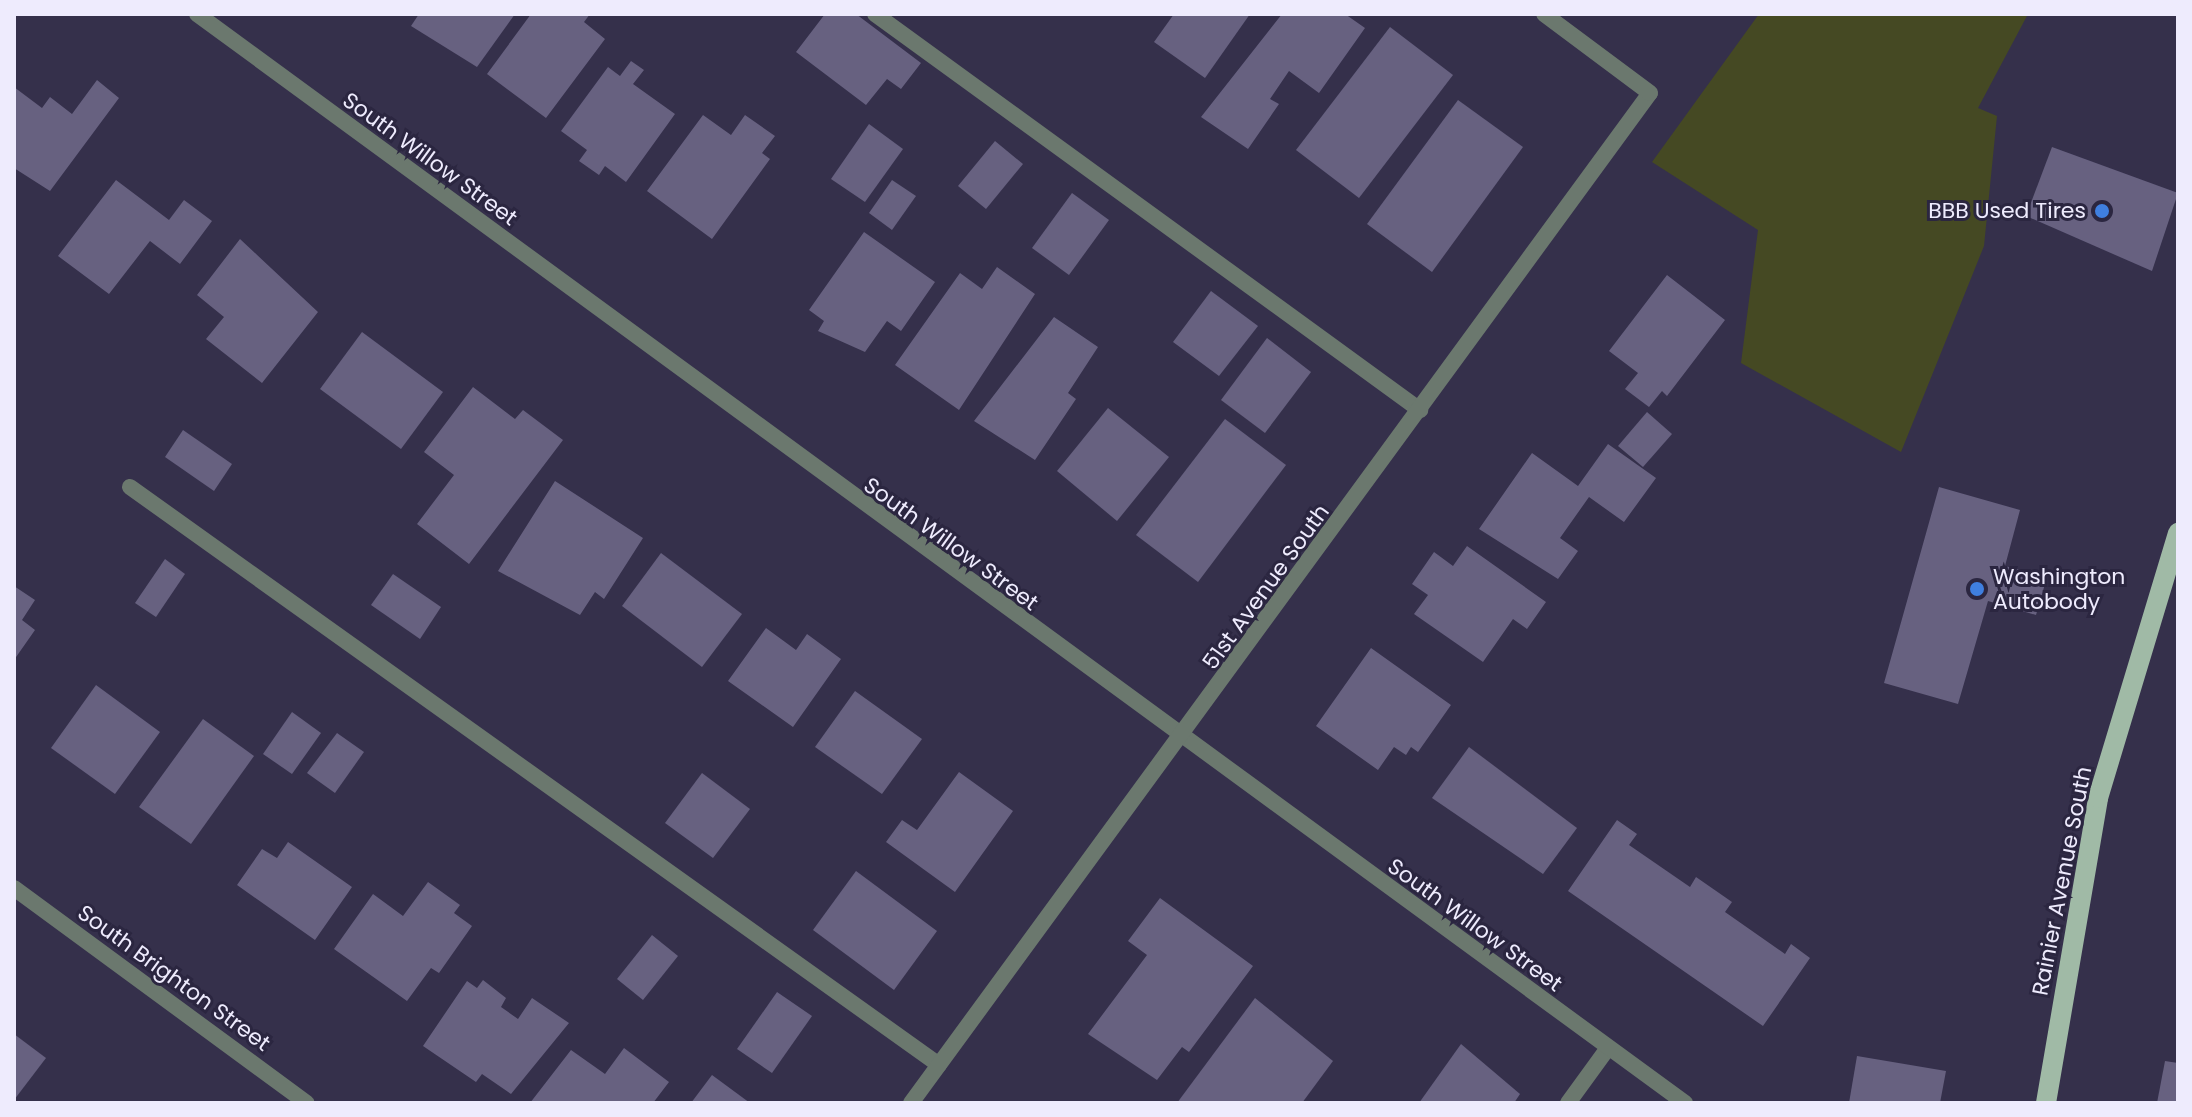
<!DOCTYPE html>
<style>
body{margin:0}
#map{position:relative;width:2192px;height:1117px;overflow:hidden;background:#35304b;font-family:Poppins,sans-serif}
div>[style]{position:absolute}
.green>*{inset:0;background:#454923}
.building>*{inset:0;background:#676180}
.service>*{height:16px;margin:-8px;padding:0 8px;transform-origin:8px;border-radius:8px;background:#6b786e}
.minor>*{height:16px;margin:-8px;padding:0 8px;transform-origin:8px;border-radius:8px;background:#6b786e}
.primary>*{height:20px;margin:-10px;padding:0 10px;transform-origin:10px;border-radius:10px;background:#a0baa6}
.dots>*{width:22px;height:22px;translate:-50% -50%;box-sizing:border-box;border:4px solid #2b2640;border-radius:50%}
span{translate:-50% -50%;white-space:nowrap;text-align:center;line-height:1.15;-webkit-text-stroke:6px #2b2640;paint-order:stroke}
.street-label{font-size:22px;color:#eeebfd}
.poi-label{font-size:22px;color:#eeebfd}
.right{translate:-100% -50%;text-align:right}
.left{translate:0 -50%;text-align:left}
.frame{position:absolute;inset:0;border:16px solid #eeebfd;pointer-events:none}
</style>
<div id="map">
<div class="green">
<i style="clip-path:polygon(1759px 14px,2028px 14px,1978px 108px,1997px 116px,1984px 246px,1901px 452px,1741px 363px,1758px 230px,1652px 162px)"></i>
</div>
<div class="building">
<i style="clip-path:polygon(419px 14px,515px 14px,477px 67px,411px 26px)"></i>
<i style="clip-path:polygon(531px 14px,590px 14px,584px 22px,605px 39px,546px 118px,487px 74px)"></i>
<i style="clip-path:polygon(825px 14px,856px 14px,921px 63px,901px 89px,887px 79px,866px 105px,796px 52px)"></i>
<i style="clip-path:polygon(1174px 14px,1250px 14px,1205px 78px,1154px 42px)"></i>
<i style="clip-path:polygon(1282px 14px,1345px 14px,1365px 28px,1319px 93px,1289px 71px,1270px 99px,1279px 104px,1248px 149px,1201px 117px)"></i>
<i style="clip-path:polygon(1390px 27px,1453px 75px,1359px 198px,1296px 150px)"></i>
<i style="clip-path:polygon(631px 61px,644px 70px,633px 84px,675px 114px,626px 182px,605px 166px,599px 175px,579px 161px,587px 150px,561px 131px,608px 67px,620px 76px)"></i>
<i style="clip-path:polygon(97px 80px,119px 98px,50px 191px,14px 168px,14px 87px,42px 108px,50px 97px,72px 114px)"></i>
<i style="clip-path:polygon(1458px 100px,1523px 147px,1432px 272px,1367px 224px)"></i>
<i style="clip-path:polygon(703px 115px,731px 135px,745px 115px,775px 136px,762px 153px,770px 159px,712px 239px,647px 191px)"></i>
<i style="clip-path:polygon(869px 124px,903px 149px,865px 202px,831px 179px)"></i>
<i style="clip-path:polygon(995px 141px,1023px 164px,986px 209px,958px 186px)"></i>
<i style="clip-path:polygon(2052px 147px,2178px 193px,2152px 271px,2026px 216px)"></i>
<i style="clip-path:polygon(116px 180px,169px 220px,184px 200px,212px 221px,180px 264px,150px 241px,109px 294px,58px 256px)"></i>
<i style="clip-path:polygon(892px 180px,916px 196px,892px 230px,869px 213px)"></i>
<i style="clip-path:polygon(1072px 193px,1109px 220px,1069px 275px,1032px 248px)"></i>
<i style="clip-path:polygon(864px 232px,935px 282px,901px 331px,887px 321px,865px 352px,818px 331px,824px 321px,809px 310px)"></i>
<i style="clip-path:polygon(240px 239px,318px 312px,262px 383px,206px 339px,224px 317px,197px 295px)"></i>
<i style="clip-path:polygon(997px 267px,1035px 294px,959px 410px,895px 365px,960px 273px,982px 289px)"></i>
<i style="clip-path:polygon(1667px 275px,1725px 320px,1667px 396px,1662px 391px,1649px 407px,1625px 389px,1638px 373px,1609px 351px)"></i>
<i style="clip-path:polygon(1211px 291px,1258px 326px,1219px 376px,1173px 342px)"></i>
<i style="clip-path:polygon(1054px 317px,1098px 347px,1068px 393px,1076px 399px,1035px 460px,974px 421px)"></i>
<i style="clip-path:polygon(362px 332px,443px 392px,401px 449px,320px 389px)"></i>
<i style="clip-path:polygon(1267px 338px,1311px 372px,1265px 433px,1221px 400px)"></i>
<i style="clip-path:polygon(473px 387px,515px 419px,523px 410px,563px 440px,469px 564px,417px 524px,454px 475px,424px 452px)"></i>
<i style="clip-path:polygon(1108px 408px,1169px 457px,1117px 521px,1057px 471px)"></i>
<i style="clip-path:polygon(1647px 412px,1672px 434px,1643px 467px,1618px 446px)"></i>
<i style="clip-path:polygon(1225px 419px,1286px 465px,1198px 582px,1136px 535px)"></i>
<i style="clip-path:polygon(183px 430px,232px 464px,214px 491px,165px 457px)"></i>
<i style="clip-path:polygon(1608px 444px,1656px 478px,1624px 522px,1589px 497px,1560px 538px,1578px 551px,1558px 579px,1479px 529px,1532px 453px,1578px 486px)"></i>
<i style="clip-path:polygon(555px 481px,643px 538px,604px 599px,595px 592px,580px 615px,498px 571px)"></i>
<i style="clip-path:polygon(1939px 487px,2020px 510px,2005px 566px,2047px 577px,2036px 615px,1988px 601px,1958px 704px,1884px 683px)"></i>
<i style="clip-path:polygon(1467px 546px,1546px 602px,1527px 629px,1513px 619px,1483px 662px,1414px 614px,1428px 595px,1412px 584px,1434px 552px,1453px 566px)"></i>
<i style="clip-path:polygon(661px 553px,742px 614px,702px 667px,622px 606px)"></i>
<i style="clip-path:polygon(165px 559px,185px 574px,156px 617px,135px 603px)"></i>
<i style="clip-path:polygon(393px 574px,441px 607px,420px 639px,371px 605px)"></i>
<i style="clip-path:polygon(14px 586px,35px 600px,22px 620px,35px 630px,14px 660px)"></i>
<i style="clip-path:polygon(766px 628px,796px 650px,807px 634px,841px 659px,793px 727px,728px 681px)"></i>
<i style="clip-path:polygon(1371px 648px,1451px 705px,1418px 752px,1411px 747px,1406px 755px,1394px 747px,1378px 770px,1316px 726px)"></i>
<i style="clip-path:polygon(96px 685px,160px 732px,115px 794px,51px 748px)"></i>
<i style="clip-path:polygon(855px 691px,922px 739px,882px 794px,815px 747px)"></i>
<i style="clip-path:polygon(292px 712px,321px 733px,292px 774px,263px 754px)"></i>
<i style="clip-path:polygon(203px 719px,254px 756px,191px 844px,139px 807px)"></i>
<i style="clip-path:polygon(337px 733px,364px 752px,335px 793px,307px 773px)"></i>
<i style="clip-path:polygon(1469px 747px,1577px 828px,1543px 874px,1432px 798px)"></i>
<i style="clip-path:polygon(959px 772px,1013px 811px,955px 892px,886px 842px,902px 820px,917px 830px)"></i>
<i style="clip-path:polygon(702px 773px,750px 809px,713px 858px,665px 823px)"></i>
<i style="clip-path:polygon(1617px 820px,1637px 834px,1629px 845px,1690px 887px,1696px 877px,1732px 902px,1725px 912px,1785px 954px,1791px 944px,1810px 958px,1763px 1026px,1568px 891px)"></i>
<i style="clip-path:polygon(288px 842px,352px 887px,315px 940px,237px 885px,262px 849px,277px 858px)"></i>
<i style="clip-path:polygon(856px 871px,937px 931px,894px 990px,813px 930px)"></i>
<i style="clip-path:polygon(428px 882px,460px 905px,454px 913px,472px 926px,439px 973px,431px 968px,407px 1001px,334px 949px,373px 894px,403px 916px)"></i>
<i style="clip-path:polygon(1160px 898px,1253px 966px,1189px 1052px,1182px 1047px,1157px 1080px,1088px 1034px,1147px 955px,1128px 941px)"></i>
<i style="clip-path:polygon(652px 935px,678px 956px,643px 1000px,617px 979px)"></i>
<i style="clip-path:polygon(483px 980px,506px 998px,501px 1007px,518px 1019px,532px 998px,569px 1023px,511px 1094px,482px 1074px,476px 1082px,423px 1046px,467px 981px,477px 988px)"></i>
<i style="clip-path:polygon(777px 992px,812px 1016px,772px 1073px,737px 1049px)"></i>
<i style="clip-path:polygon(1255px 998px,1333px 1061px,1302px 1103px,1177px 1103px)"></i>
<i style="clip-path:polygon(14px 1034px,46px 1058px,14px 1100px)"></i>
<i style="clip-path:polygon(1461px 1044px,1520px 1094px,1514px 1103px,1419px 1103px)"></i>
<i style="clip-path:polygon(624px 1048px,669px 1082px,653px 1103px,530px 1103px,571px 1050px,605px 1074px)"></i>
<i style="clip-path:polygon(1857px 1056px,1946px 1071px,1940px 1103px,1849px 1103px)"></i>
<i style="clip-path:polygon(2165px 1061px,2178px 1063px,2178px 1103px,2157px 1103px)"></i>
<i style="clip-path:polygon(712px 1075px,750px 1103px,691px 1103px)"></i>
</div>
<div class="service">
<i style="left:875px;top:14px;width:674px;rotate:36deg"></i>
<i style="left:130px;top:487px;width:994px;rotate:35.54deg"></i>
<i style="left:1568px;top:1103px;width:68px;rotate:-54deg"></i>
</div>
<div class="minor">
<i style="left:197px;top:14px;width:1844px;rotate:36.2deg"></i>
<i style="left:14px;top:888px;width:363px;rotate:36.3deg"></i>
<i style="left:911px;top:1103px;width:1251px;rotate:-53.81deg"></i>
<i style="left:1650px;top:93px;width:132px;rotate:-143.3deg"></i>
</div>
<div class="primary">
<i style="left:2046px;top:1103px;width:309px;rotate:-80.3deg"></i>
<i style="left:2098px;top:798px;width:277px;rotate:-73.2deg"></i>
</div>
<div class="dots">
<i style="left:2102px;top:211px;background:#3f7fe0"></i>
<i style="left:1977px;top:589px;background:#3f7fe0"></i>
</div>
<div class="street-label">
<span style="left:430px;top:159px;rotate:36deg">South Willow Street</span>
<span style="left:951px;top:544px;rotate:36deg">South Willow Street</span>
<span style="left:1266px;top:587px;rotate:-54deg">51st Avenue South</span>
<span style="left:2062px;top:881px;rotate:-79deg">Rainier Avenue South</span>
<span style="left:1475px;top:925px;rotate:36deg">South Willow Street</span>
<span style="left:174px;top:978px;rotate:36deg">South Brighton Street</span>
</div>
<div class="poi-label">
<span class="right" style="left:2086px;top:211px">BBB Used Tires</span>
<span class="left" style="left:1993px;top:589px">Washington<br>Autobody</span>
</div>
<div class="frame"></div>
</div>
